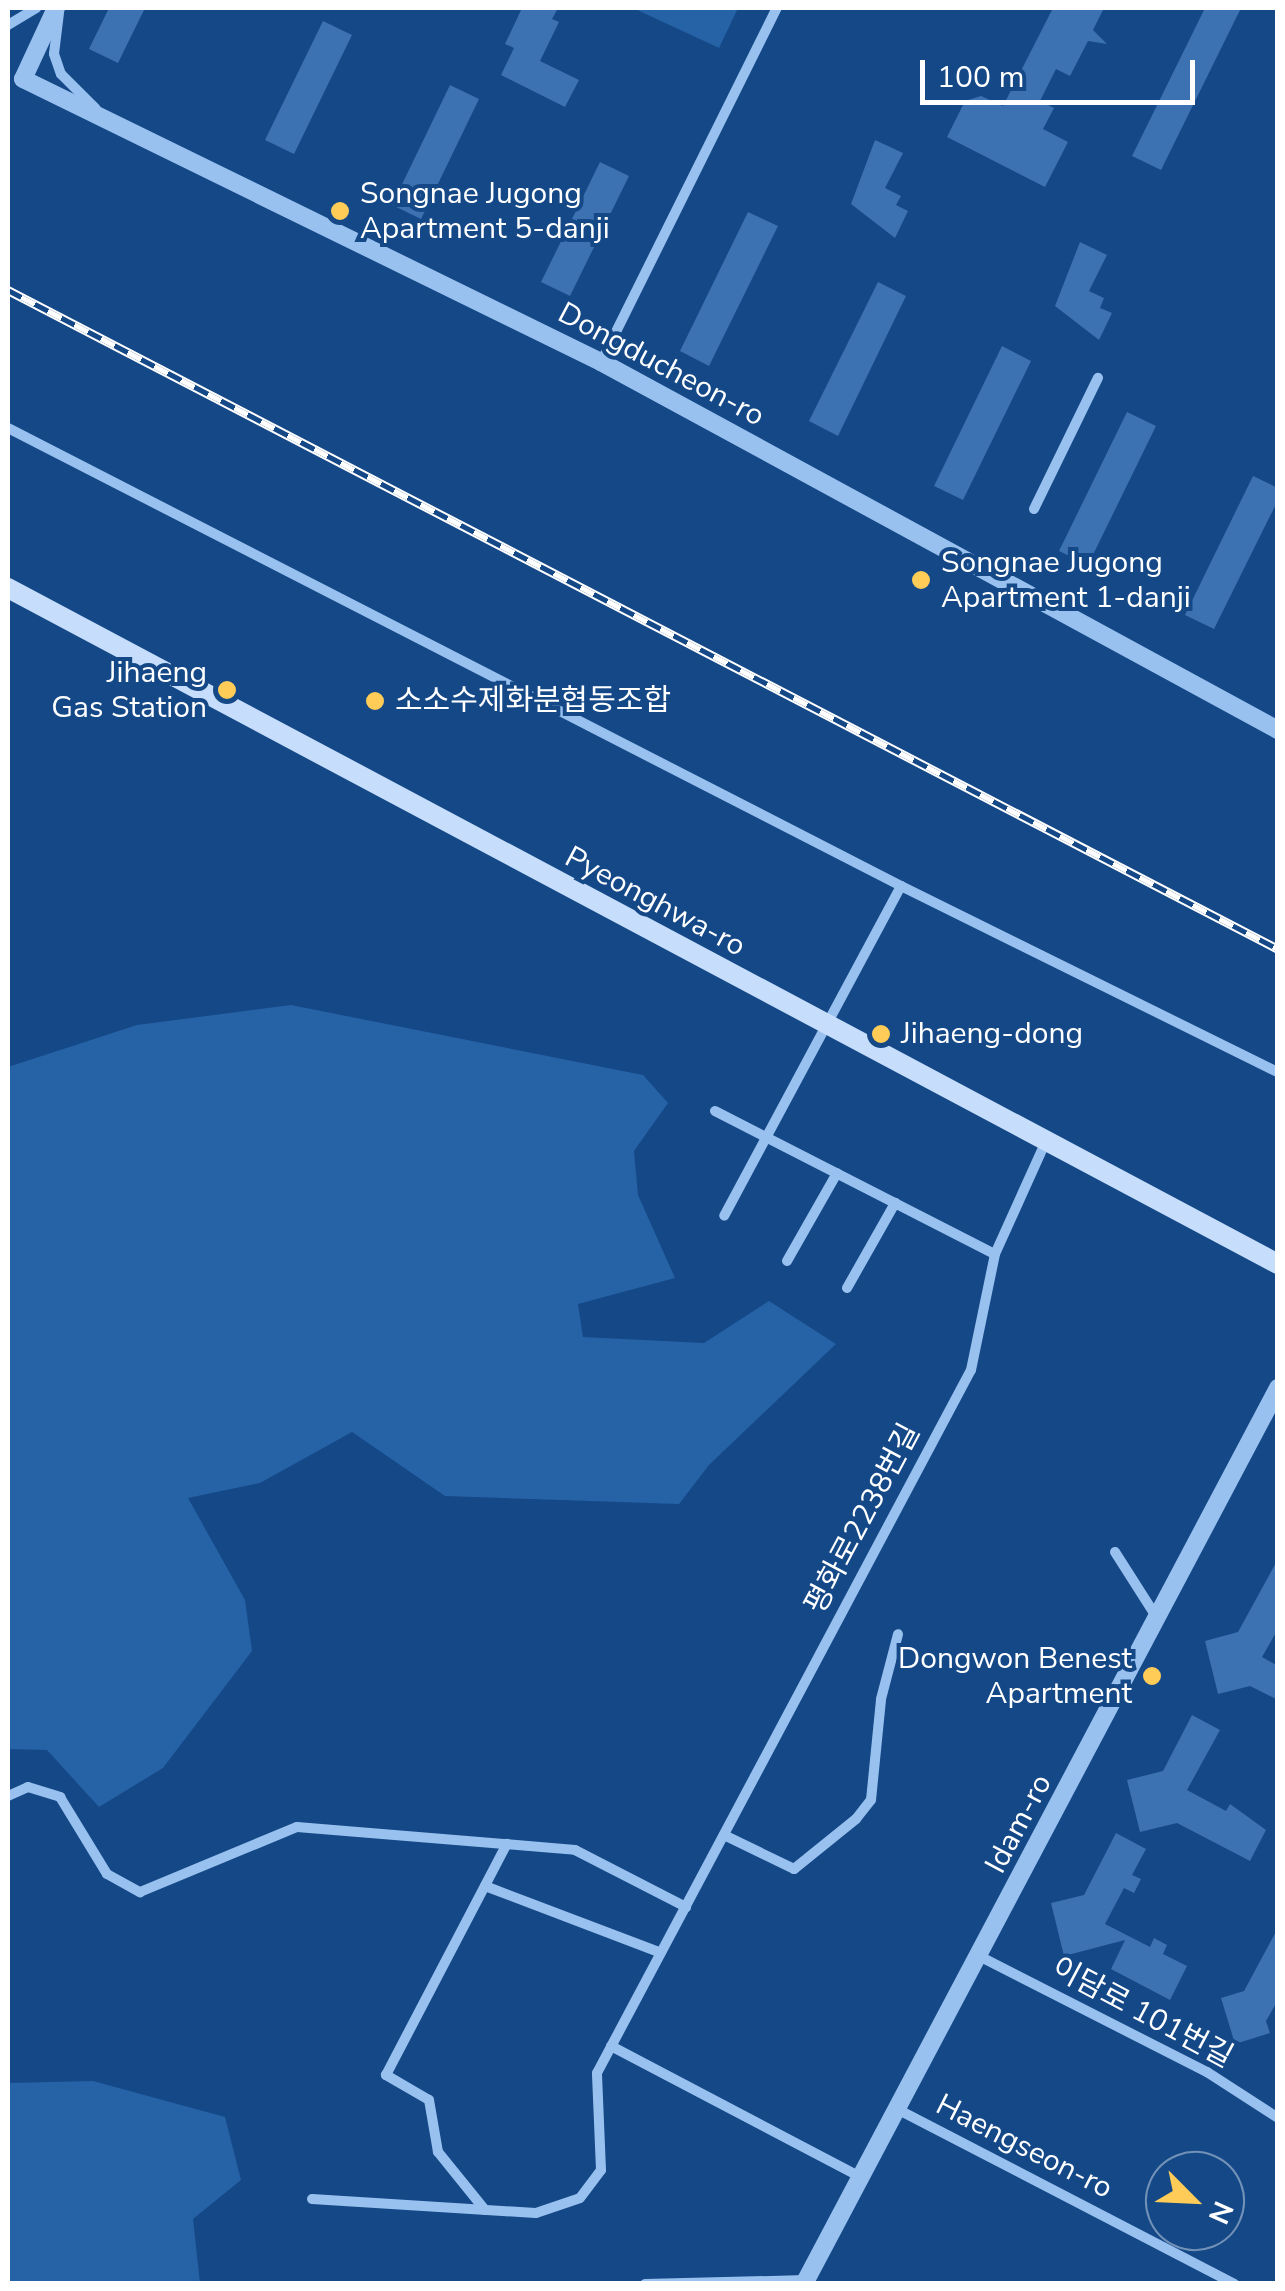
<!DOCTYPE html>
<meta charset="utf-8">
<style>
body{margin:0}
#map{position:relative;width:1285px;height:2291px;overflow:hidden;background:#144887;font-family:"Nunito Sans","Noto Sans KR",sans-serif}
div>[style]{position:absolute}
.green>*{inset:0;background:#2662a6}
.building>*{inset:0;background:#3c72b2}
.minor>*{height:10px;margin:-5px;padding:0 5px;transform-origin:5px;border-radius:5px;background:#99c1ef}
.tertiary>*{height:18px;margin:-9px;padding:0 9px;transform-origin:9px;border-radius:9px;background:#99c1ef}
.secondary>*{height:20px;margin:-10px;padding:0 10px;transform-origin:10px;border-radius:10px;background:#c6defb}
.rail>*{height:9px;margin-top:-4.5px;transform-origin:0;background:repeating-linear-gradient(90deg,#144887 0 15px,#fff 0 30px);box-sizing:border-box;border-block:2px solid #fff}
.dots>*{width:28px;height:28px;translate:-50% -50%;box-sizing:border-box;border:5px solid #144887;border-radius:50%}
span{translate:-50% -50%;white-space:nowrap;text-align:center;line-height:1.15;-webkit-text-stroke:8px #144887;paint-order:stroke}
.poi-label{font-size:30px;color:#fff}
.left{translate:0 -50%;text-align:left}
.right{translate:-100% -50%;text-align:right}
.street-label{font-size:30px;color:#fff}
.frame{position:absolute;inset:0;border:10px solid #fff;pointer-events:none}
.north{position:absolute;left:1145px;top:2151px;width:100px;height:100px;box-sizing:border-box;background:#144887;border:2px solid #7291b7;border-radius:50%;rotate:114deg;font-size:28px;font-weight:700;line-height:40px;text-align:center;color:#fff}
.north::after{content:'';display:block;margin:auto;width:35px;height:45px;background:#ffcc57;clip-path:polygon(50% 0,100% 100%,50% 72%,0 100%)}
.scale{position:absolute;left:920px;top:60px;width:275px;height:45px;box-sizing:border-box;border:5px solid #fff;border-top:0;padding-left:12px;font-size:30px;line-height:35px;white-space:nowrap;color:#fff;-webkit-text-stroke:8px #144887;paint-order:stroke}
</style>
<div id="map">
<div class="green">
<i style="clip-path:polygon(633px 8px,738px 8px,719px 48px)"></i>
<i style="clip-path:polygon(291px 1005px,643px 1075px,668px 1103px,634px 1151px,638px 1195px,675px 1278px,578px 1304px,583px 1337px,704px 1343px,769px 1301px,836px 1344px,709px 1465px,679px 1504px,445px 1496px,352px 1432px,260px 1483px,188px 1498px,245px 1600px,252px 1651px,163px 1768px,99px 1807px,47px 1750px,8px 1749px,8px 1067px,137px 1025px)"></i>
<i style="clip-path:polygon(93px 2081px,225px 2117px,241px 2180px,193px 2219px,200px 2283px,8px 2283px,8px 2083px)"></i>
</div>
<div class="building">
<i style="clip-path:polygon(109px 8px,145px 8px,118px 63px,89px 49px)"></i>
<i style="clip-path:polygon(522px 8px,558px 8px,552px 19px,559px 22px,540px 61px,579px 80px,565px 107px,501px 75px,514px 48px,505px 44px)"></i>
<i style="clip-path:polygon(1053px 8px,1104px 8px,1093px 30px,1107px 44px,1088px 41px,1070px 76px,1056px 69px,1040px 101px,1054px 108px,1043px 129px,1068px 142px,1045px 187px,947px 137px,965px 101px,981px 96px,1003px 106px)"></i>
<i style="clip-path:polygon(1205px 8px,1241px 8px,1161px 170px,1132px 156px)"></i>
<i style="clip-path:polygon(323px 21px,352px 35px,294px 154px,265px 140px)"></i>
<i style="clip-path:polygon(450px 85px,479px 99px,421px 219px,392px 205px)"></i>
<i style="clip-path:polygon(875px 140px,903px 153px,885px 188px,901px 196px,896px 205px,908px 211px,895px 238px,851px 204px)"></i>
<i style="clip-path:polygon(600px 162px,629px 176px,570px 296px,541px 282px)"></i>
<i style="clip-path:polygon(748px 212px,778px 226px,709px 366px,680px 351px)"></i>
<i style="clip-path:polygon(1080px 242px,1107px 255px,1089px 291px,1104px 298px,1100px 308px,1112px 313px,1099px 340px,1055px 306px)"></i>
<i style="clip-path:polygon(878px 282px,906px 296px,838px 436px,809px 421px)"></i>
<i style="clip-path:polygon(1002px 346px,1031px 361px,963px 500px,934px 486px)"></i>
<i style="clip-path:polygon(1127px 412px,1156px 426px,1088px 565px,1059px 551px)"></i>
<i style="clip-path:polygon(1253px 476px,1278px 488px,1278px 500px,1214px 629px,1185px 615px)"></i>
<i style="clip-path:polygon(1278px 1559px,1278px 1629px,1262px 1657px,1278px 1666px,1278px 1700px,1250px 1686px,1218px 1694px,1205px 1641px,1238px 1632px)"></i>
<i style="clip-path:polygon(1192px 1715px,1220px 1730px,1187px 1790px,1226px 1811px,1230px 1804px,1266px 1830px,1250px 1861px,1177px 1823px,1140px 1832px,1127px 1780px,1163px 1771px)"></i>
<i style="clip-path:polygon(1116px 1833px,1146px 1849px,1132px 1875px,1141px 1879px,1134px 1893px,1124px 1888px,1105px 1924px,1150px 1947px,1154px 1938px,1167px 1945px,1163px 1954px,1187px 1966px,1170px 2000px,1111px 1969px,1125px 1940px,1064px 1956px,1051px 1903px,1084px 1895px)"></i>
<i style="clip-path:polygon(1278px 1928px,1278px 2000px,1266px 2021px,1270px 2033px,1235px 2044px,1221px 1998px,1244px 1991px)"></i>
</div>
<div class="minor">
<i style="left:59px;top:13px;width:41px;rotate:97deg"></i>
<i style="left:54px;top:54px;width:21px;rotate:71deg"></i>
<i style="left:61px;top:74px;width:49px;rotate:45deg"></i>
<i style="left:8px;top:25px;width:33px;rotate:-31deg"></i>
<i style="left:601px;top:362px;width:395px;rotate:-63.6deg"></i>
<i style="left:8px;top:428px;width:1004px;rotate:27.15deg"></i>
<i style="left:901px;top:886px;width:374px;rotate:118.2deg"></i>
<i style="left:1034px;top:509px;width:146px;rotate:-64deg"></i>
<i style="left:901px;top:886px;width:420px;rotate:26.3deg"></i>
<i style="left:715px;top:1111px;width:314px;rotate:27.1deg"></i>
<i style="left:787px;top:1261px;width:101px;rotate:-60.4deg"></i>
<i style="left:847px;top:1288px;width:98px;rotate:-60.5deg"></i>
<i style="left:1115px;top:1552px;width:78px;rotate:57.5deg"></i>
<i style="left:8px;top:1796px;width:22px;rotate:-24deg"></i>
<i style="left:28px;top:1787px;width:34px;rotate:17deg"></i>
<i style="left:60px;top:1797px;width:90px;rotate:58.6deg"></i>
<i style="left:107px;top:1874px;width:38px;rotate:29deg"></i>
<i style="left:140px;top:1892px;width:170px;rotate:-22.5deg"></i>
<i style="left:297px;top:1827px;width:279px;rotate:4.7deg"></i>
<i style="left:575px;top:1850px;width:125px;rotate:27.2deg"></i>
<i style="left:724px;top:1835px;width:78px;rotate:25.9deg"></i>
<i style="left:794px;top:1869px;width:80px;rotate:-38.9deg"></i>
<i style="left:856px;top:1819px;width:24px;rotate:-52deg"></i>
<i style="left:871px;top:1800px;width:101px;rotate:-84.3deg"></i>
<i style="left:881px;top:1699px;width:67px;rotate:-75.3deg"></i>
<i style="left:485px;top:1886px;width:188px;rotate:20.8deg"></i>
<i style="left:981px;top:1957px;width:254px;rotate:27deg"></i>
<i style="left:1207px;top:2072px;width:85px;rotate:32.9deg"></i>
<i style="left:611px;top:2046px;width:282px;rotate:27.7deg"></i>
<i style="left:897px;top:2109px;width:380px;rotate:27.4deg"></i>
<i style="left:312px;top:2199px;width:224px;rotate:3.6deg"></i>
<i style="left:536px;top:2213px;width:46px;rotate:-18.8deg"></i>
<i style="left:580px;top:2198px;width:35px;rotate:-53deg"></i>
<i style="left:601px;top:2170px;width:97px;rotate:-92.4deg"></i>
<i style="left:597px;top:2073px;width:796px;rotate:-61.99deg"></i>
<i style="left:971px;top:1370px;width:118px;rotate:-78.3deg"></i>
<i style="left:995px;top:1254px;width:124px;rotate:-65.7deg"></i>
<i style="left:485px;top:2210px;width:75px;rotate:-129deg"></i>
<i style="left:438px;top:2152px;width:53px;rotate:-99.8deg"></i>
<i style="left:429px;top:2100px;width:50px;rotate:-149.8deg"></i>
<i style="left:386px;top:2075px;width:261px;rotate:-62.4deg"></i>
<i style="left:645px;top:2284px;width:161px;rotate:-1.4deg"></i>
</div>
<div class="tertiary">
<i style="left:56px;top:8px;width:78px;rotate:114.9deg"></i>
<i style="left:23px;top:79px;width:644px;rotate:26.09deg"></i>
<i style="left:601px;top:362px;width:771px;rotate:28.53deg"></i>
<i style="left:804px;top:2284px;width:1014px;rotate:-62.12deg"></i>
</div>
<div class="secondary">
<i style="left:8px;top:588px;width:1439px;rotate:28.03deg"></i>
</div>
<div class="rail">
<i style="left:8px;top:290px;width:1431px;rotate:27.42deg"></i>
</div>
<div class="dots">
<i style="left:340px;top:211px;background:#ffcc57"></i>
<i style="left:921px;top:580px;background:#ffcc57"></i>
<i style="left:227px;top:690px;background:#ffcc57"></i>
<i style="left:375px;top:701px;background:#ffcc57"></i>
<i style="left:881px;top:1034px;background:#ffcc57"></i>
<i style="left:1152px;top:1676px;background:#ffcc57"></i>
</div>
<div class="poi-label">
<span class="left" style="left:360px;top:211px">Songnae Jugong<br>Apartment 5-danji</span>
<span class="left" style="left:941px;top:580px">Songnae Jugong<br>Apartment 1-danji</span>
<span class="right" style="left:207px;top:690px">Jihaeng<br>Gas Station</span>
<span class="left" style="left:395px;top:701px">소소수제화분협동조합</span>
<span class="left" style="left:901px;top:1034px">Jihaeng-dong</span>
<span class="right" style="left:1132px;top:1676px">Dongwon Benest<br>Apartment</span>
</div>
<div class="street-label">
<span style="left:661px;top:365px;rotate:28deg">Dongducheon-ro</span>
<span style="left:655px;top:902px;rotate:28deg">Pyeonghwa-ro</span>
<span style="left:863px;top:1519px;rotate:-62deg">평화로2238번길</span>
<span style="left:1019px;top:1824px;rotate:-62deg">Idam-ro</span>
<span style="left:1142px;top:2013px;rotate:28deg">이담로 101번길</span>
<span style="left:1024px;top:2147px;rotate:27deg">Haengseon-ro</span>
</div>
<div class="frame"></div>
<div class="north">N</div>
<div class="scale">100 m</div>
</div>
